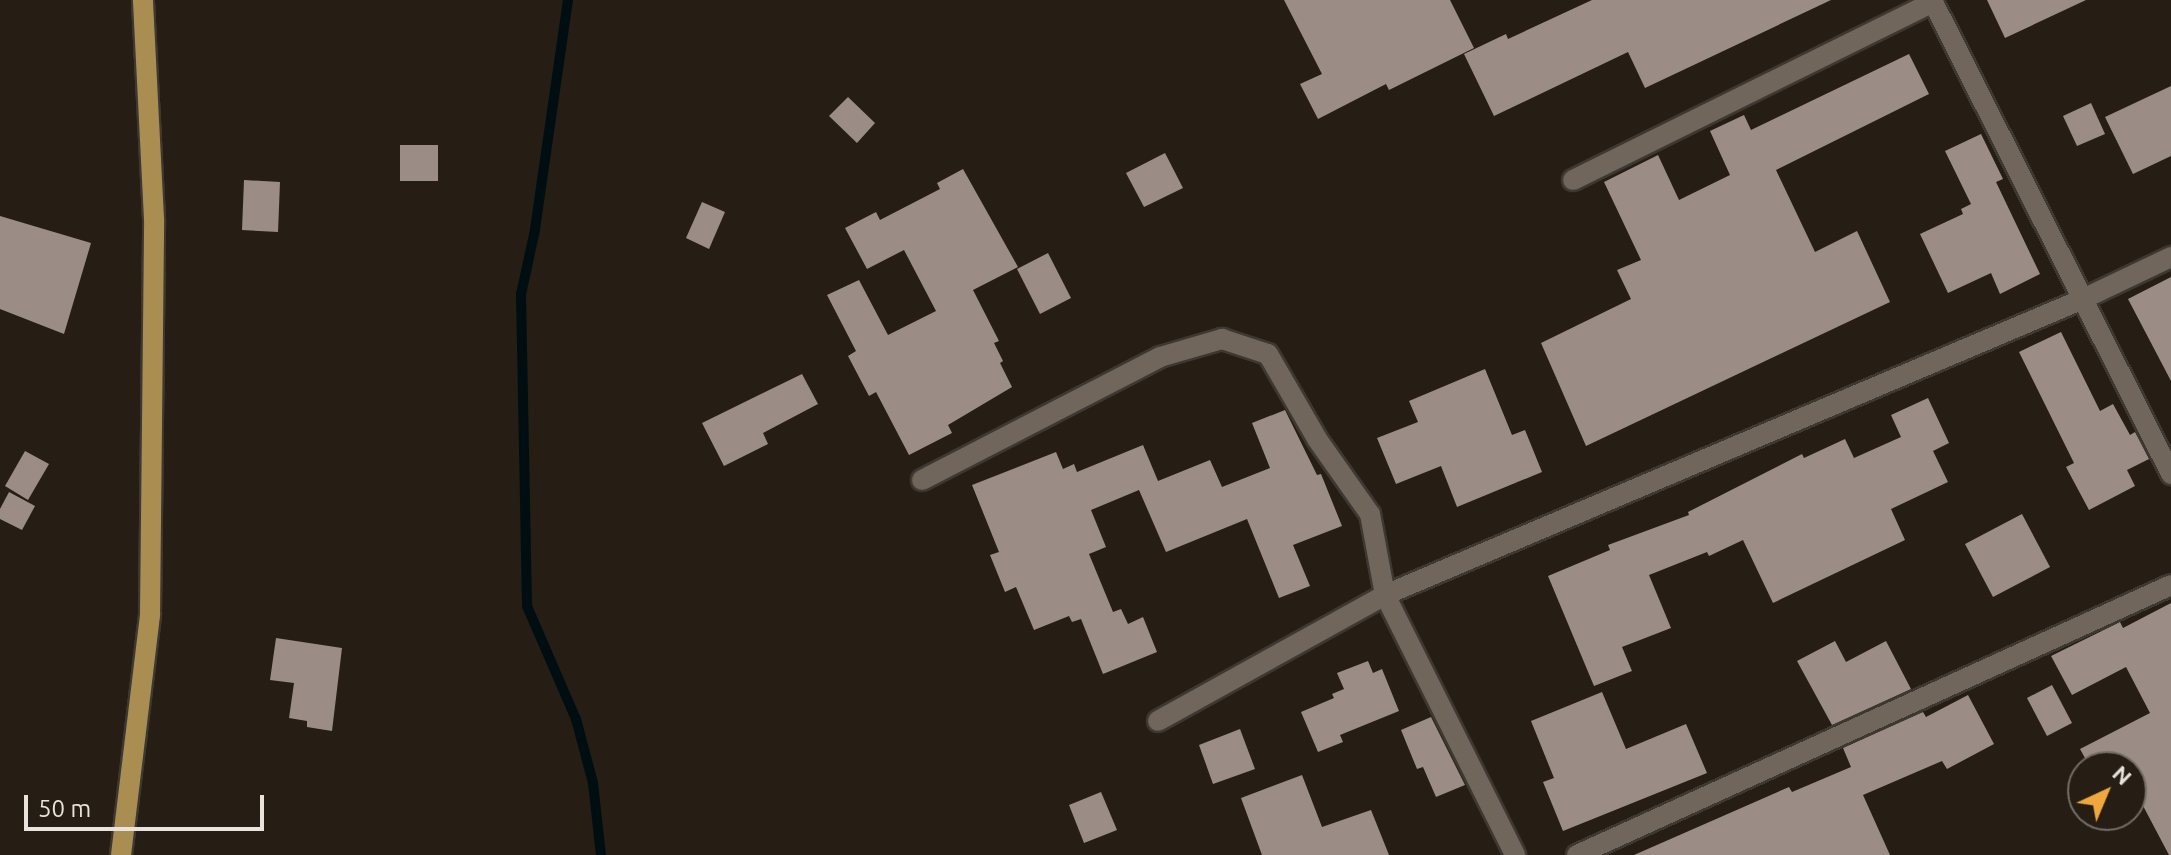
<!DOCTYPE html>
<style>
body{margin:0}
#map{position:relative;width:2171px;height:855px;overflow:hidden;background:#261e15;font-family:Ubuntu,sans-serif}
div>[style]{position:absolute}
.stream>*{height:10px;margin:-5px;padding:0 5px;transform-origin:5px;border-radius:5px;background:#000e12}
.building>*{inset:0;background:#9b8d86}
.roads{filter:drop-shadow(2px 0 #3e3833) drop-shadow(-2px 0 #3e3833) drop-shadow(0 2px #3e3833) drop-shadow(0 -2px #3e3833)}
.minor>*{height:20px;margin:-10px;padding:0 10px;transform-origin:10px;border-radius:10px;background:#70665c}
.major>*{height:20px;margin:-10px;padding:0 10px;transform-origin:10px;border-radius:10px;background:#aa8e51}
span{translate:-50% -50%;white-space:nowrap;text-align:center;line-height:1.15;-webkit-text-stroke:8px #261e15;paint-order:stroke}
.north{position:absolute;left:2067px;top:751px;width:80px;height:80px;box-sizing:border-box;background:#261e15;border:2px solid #746d65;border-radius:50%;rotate:44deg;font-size:22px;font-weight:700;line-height:32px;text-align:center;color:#e8e3dd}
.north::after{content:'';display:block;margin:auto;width:28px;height:36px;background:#f0a73e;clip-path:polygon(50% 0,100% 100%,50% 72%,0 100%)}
.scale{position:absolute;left:24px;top:795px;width:240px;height:36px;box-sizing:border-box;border:4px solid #e8e3dd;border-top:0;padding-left:10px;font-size:24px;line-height:28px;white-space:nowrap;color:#e8e3dd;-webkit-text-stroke:6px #261e15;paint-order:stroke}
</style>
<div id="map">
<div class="stream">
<i style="left:568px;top:0;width:232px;rotate:98.2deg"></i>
<i style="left:535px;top:230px;width:66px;rotate:102.3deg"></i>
<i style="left:521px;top:294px;width:312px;rotate:88.9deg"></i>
<i style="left:527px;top:606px;width:123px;rotate:66.6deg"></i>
<i style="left:576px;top:719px;width:66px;rotate:75.1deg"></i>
<i style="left:593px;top:783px;width:72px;rotate:83.7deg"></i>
</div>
<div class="building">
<i style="clip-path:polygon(1284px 0,1450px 0,1474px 48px,1389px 90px,1386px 84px,1318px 119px,1300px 84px,1322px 74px)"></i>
<i style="clip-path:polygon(1592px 0,1831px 0,1645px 88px,1628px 52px,1494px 116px,1464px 54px,1506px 34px,1508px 39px)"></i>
<i style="clip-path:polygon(1987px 0,2086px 0,2005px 38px)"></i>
<i style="clip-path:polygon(1909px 54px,1929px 94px,1776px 170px,1815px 252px,1857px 231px,1890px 302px,1586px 446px,1541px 343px,1631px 299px,1617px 270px,1641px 260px,1604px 182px,1658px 155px,1679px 200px,1730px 175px,1710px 131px,1744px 115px,1751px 130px)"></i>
<i style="clip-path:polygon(2171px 86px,2171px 156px,2133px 174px,2105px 117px)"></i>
<i style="clip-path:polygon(848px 97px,875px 123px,857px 143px,829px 116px)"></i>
<i style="clip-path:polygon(2091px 103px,2105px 134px,2077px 146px,2063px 116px)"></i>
<i style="clip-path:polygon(1981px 134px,2003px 179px,1996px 182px,2040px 274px,2000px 294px,1991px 273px,1948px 293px,1920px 234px,1963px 214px,1961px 209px,1971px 204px,1945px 151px)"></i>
<i style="clip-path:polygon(400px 145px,438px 145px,438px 181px,400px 181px)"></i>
<i style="clip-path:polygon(1165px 153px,1183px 188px,1144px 207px,1126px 173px)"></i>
<i style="clip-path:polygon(963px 169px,1018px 267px,973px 290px,999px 341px,994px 343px,1003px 361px,1000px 363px,1012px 387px,948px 425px,952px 433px,909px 455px,876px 392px,869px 396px,848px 356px,856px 351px,827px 295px,859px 280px,888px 335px,936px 311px,904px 250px,867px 269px,845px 228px,876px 212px,880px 220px,940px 189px,937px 183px)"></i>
<i style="clip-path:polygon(244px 180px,280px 182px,278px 232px,242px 230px)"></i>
<i style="clip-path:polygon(702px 202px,725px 212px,709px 249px,686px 238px)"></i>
<i style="clip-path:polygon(0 216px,91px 243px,64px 334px,0 309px)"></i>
<i style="clip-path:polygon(1048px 253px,1071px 298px,1040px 314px,1017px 269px)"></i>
<i style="clip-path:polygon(2171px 277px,2171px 381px,2128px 299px)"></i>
<i style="clip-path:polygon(2061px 332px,2100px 411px,2113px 404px,2130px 435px,2135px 432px,2149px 459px,2127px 470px,2135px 486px,2089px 510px,2066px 467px,2074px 463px,2019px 352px)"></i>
<i style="clip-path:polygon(1485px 369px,1512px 435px,1525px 430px,1542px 472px,1457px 507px,1441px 466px,1396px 484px,1377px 438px,1418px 422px,1409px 401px)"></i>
<i style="clip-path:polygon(802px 374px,818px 404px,763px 433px,768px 444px,724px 466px,702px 423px)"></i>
<i style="clip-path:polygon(1928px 398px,1949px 443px,1933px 451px,1948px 482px,1891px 509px,1905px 540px,1773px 603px,1743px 540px,1709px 556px,1707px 552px,1649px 575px,1671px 628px,1622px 647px,1632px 671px,1594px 686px,1548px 576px,1610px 550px,1608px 545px,1689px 515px,1688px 512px,1802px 454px,1804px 458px,1845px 439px,1854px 458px,1901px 437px,1891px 415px)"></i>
<i style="clip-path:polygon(1285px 410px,1317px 475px,1321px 474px,1342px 526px,1293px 545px,1310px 586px,1279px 598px,1247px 519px,1166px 552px,1139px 490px,1091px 510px,1106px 547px,1089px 554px,1113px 612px,1121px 609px,1128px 624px,1143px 617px,1157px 652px,1103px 674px,1081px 619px,1072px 622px,1069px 616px,1034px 630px,1016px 587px,1005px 592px,990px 555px,999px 552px,972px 485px,1056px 452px,1063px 469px,1074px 464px,1077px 472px,1143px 445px,1158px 481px,1210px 460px,1222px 487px,1270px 468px,1252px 423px)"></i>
<i style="clip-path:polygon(25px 451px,49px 464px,28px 500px,5px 486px)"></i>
<i style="clip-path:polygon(9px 492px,35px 506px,22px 530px,0 519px,0 509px)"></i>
<i style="clip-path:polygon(2022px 514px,2050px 567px,1993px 597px,1965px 544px)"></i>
<i style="clip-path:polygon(2171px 603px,2171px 855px,2169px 855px,2141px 802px,2131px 807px,2131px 767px,2090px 767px,2080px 749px,2150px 713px,2126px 667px,2072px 695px,2051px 656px,2120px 622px,2123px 628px)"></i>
<i style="clip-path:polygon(276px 638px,342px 648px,332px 731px,307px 727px,307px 721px,289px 718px,294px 683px,270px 680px)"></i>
<i style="clip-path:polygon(1835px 641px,1846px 662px,1886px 641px,1911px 689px,1832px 725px,1797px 661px)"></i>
<i style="clip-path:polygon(1368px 661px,1373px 673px,1382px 669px,1399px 711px,1340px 735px,1343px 742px,1318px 752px,1301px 712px,1334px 698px,1332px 694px,1344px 689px,1337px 673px)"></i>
<i style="clip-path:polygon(2052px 685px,2072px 723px,2047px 736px,2027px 698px)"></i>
<i style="clip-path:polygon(1602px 692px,1626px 749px,1686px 724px,1707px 773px,1563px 831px,1543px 782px,1554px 778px,1531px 721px)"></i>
<i style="clip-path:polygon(1968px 695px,1994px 744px,1947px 769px,1942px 761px,1863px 795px,1890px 855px,1634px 855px,1789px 787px,1792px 792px,1851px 767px,1843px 748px,1923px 712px,1926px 717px)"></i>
<i style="clip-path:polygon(1431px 717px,1465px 785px,1436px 797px,1423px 767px,1417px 769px,1401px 730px)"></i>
<i style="clip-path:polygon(1240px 729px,1255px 769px,1213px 784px,1199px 745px)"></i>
<i style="clip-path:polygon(1302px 775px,1322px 827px,1371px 810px,1389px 855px,1262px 855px,1241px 798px)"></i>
<i style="clip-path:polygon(1101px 792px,1117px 830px,1084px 843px,1069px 805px)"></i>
</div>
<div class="roads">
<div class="minor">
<i style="left:1932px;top:0;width:531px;rotate:63.24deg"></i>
<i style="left:1573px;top:180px;width:402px;rotate:-26.3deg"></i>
<i style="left:922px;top:480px;width:268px;rotate:-27.3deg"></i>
<i style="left:1160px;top:357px;width:65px;rotate:-16.2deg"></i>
<i style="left:1222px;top:339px;width:48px;rotate:18.1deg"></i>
<i style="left:1268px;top:354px;width:98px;rotate:60deg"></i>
<i style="left:1317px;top:439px;width:92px;rotate:54.8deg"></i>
<i style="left:1370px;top:514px;width:82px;rotate:79.5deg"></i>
<i style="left:1385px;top:595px;width:291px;rotate:63.4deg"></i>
<i style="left:1158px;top:721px;width:260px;rotate:-29deg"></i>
<i style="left:1385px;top:595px;width:758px;rotate:-22.98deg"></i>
<i style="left:2083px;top:299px;width:98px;rotate:-25.5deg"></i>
<i style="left:1577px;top:855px;width:652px;rotate:-24.44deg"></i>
</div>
<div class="major">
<i style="left:121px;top:855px;width:242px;rotate:-83.1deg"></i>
<i style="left:150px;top:615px;width:396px;rotate:-89.4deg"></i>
<i style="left:154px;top:219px;width:219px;rotate:-92.9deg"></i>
</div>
</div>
<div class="north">N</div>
<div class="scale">50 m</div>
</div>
